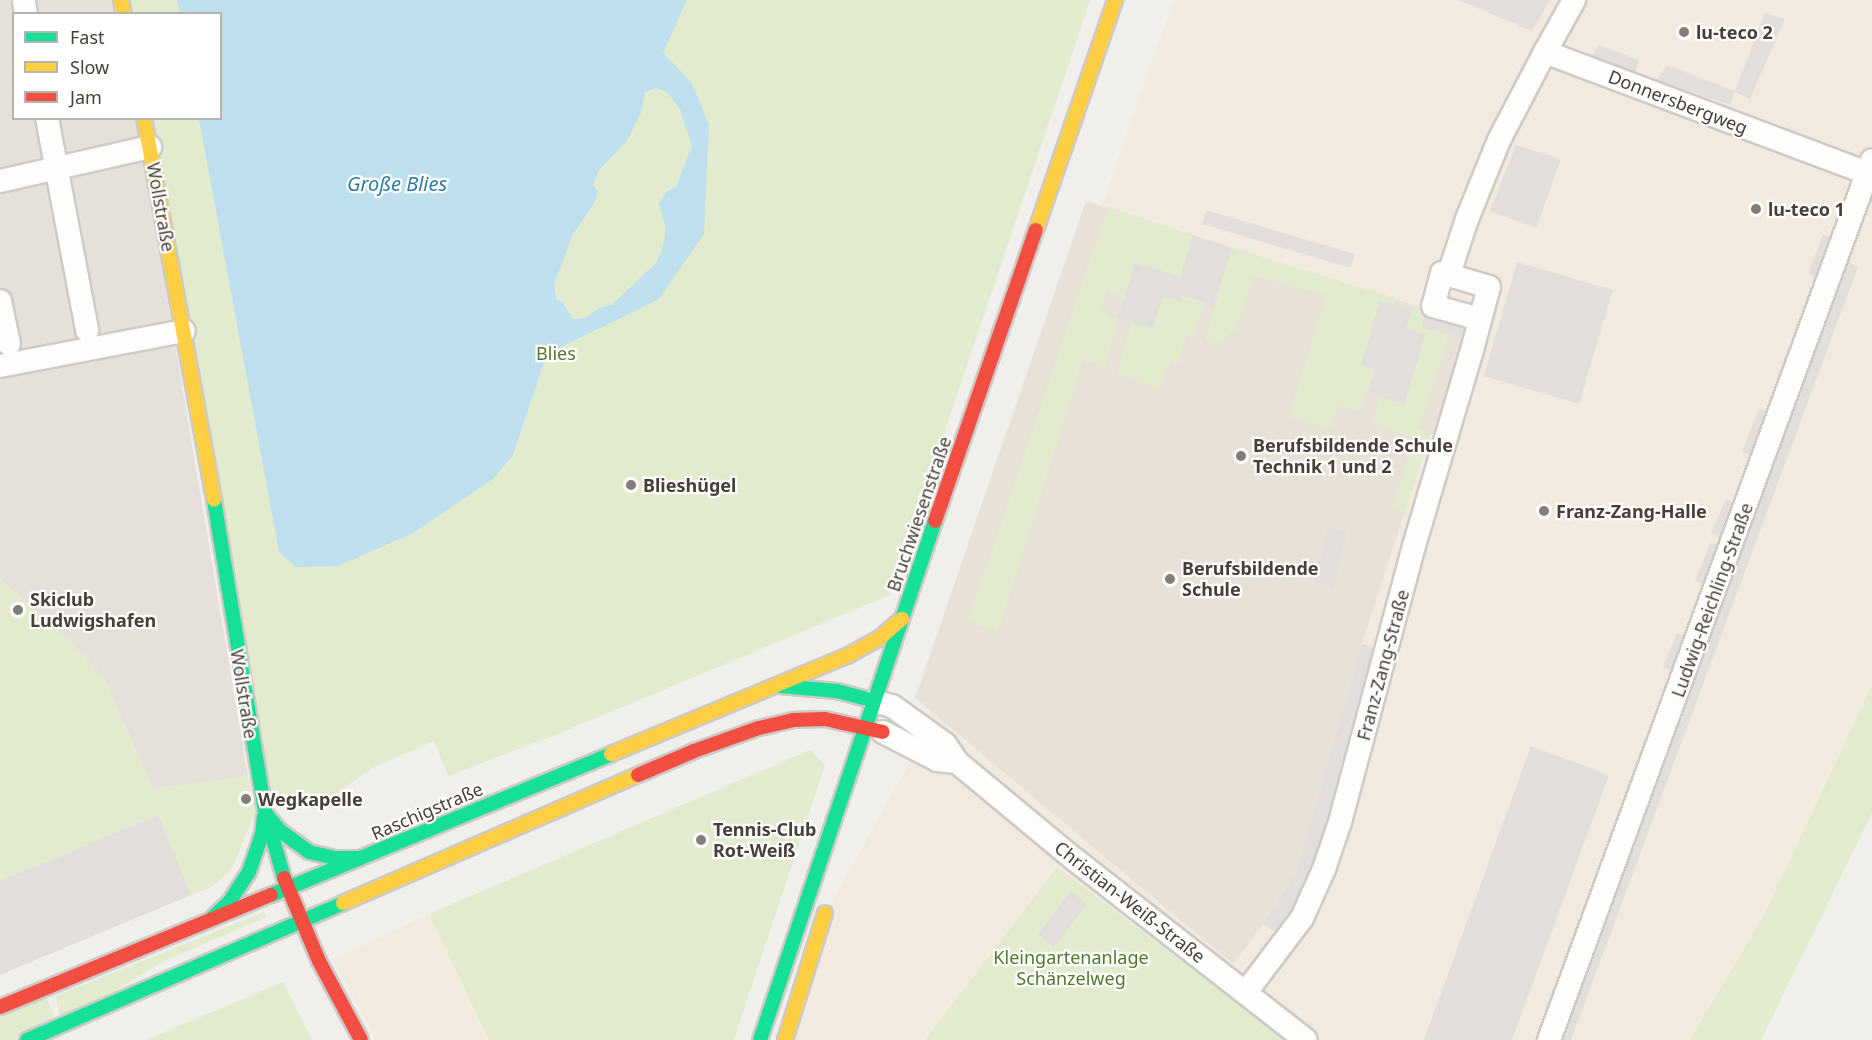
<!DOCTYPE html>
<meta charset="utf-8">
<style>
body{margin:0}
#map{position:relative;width:1872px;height:1040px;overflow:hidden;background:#f1efec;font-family:"Noto Sans",sans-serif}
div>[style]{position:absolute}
.residential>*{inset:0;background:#e5e0d9}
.commercial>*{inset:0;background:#f3eadf}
.education>*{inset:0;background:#e8e1d8}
.green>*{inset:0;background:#e2ebcd}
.parking>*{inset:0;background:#e1dedc}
.water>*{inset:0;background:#bedfee}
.roads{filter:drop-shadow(2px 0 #cdcac7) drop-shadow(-2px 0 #cdcac7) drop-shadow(0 2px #cdcac7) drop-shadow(0 -2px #cdcac7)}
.street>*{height:22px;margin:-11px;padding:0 11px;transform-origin:11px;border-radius:11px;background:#fdfdfc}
.fast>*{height:14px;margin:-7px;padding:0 7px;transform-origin:7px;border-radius:7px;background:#16e098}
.slow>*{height:14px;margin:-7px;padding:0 7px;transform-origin:7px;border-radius:7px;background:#ffcf43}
.jam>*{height:14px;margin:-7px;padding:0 7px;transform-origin:7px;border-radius:7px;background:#f24e42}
.dots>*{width:16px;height:16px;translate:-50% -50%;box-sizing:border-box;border:3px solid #fff;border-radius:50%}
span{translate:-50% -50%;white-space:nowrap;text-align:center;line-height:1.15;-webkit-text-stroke:4.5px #fff;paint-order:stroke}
.poi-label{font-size:18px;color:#484038;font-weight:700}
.left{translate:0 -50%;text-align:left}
.street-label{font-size:18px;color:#484038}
.park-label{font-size:18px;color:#50792c}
.water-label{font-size:20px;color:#307ca2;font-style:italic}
.legend{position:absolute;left:12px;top:12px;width:210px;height:108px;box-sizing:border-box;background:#fff;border:2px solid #b6b3af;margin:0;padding:8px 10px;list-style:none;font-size:18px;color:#484038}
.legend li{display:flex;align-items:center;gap:12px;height:30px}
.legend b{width:30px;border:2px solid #b6b3af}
</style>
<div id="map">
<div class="residential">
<i style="clip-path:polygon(0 0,114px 0,116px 13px,14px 14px,14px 118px,137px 119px,248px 776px,153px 789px,104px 678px,71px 642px,0 579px)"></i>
</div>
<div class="commercial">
<i style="clip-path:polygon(1175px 0,1872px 0,1872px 685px,1764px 915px,1690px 1040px,1286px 1040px,1057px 867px,925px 1040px,785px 1040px,823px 918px,920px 743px,1151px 63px)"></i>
<i style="clip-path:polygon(429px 914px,489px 1040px,376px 1040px,333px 959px)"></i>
</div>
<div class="education">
<i style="clip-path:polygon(1086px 201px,1470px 323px,1437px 435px,1430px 433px,1362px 644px,1296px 872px,1263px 924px,1233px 964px,915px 698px)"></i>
</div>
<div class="green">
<i style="clip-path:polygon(131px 0,1090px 0,890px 595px,558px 734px,448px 776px,434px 741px,372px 768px,314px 810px,280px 795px,271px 795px,154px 119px,220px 118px,220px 14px,134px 13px)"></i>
<i style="clip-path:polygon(1108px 207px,1193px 236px,1180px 277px,1135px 263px,1124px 298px,1106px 292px,1101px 312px,1118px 318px,1105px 367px,1083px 360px,998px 632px,968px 621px)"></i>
<i style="clip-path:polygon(1232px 248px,1395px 298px,1393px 304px,1380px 301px,1362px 365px,1375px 369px,1360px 412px,1338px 405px,1330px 429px,1289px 416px,1326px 296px,1253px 275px,1235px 333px,1228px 331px,1223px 344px,1205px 340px)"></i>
<i style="clip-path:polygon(1182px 295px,1204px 302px,1194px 336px,1186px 335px,1178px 363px,1170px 360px,1160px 389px,1117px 373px,1132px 322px,1153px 328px,1163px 296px)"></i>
<i style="clip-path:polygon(1413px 306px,1426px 311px,1422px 327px,1449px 335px,1419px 429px,1430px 433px,1405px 514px,1392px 509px,1414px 437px,1372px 424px,1380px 397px,1404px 404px,1425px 336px,1406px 330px)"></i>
<i style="clip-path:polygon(0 579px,71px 642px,104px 678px,153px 789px,248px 776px,255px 813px,234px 864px,224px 877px,212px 887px,191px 895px,157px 815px,0 881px)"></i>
<i style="clip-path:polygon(1872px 685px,1872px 813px,1761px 1040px,1690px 1040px,1764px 915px)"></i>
<i style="clip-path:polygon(810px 750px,825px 765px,734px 1040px,489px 1040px,429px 914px)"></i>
<i style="clip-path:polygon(1057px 867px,1286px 1040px,925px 1040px)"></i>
<i style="clip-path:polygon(264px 912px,267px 917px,162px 962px,110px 994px,59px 1016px,56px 996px)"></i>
<i style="clip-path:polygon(283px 982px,312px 1040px,146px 1040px,153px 1037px)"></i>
<i style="clip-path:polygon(43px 989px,59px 1027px,27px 1040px,0 1040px,0 1007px)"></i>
</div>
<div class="parking">
<i style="clip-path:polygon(1458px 0,1550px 0,1532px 31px)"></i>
<i style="clip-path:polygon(1765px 13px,1785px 19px,1750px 99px,1735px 92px,1730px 105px,1657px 80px,1667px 65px,1735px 91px)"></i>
<i style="clip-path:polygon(1599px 45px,1639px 60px,1635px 73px,1592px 56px)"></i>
<i style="clip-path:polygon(1516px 145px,1561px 159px,1536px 228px,1490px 211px)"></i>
<i style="clip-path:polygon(1206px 210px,1355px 254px,1351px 268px,1202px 224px)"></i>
<i style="clip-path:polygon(1823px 234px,1836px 238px,1820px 279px,1808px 274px)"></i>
<i style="clip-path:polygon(1193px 236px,1232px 248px,1214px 305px,1183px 295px,1180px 302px,1163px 296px,1153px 329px,1118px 318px,1135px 263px,1180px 277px)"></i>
<i style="clip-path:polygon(1845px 260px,1858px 267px,1571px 1040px,1560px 1040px)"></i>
<i style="clip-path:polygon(1517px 262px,1613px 290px,1579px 404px,1484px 376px)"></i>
<i style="clip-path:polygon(1380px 301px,1412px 310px,1406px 329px,1425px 335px,1404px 404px,1368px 393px,1375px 369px,1361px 365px)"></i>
<i style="clip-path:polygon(1426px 311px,1470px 323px,1466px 339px,1422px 327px)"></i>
<i style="clip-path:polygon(1759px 409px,1769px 411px,1753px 457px,1742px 452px)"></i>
<i style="clip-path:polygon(1726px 499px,1737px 504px,1723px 538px,1711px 533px)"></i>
<i style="clip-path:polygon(1328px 529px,1347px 532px,1334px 588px,1314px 581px)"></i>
<i style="clip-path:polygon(1710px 543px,1720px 545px,1707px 586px,1695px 581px)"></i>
<i style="clip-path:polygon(1677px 633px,1688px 638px,1674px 672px,1663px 667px)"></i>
<i style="clip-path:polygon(1362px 644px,1379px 649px,1311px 877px,1278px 934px,1263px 924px,1296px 872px)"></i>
<i style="clip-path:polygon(1531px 746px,1609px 775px,1512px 1040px,1424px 1040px)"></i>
<i style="clip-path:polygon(158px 815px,191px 895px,0 975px,0 881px)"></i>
<i style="clip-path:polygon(1071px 891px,1087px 904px,1054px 947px,1038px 934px)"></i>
</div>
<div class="water">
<i style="clip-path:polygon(evenodd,177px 0,687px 0,663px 53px,691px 82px,709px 124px,704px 234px,659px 299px,547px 354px,513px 455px,493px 479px,413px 533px,338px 566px,296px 567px,279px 552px,199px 119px,220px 118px,220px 14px,180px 13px,177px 0,656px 88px,667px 92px,680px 109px,692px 146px,676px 187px,666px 192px,659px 204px,666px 229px,662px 250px,656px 263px,613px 304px,598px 309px,585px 318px,573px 319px,562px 302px,556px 299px,554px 285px,572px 236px,595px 202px,598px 192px,593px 185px,599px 170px,627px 141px,641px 112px,645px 92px,656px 88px)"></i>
</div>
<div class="roads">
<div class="street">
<i style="left:1574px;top:0;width:60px;rotate:119.1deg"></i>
<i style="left:1545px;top:52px;width:344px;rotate:20.6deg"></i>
<i style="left:24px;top:2px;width:12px;rotate:81deg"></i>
<i style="left:47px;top:118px;width:216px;rotate:79.3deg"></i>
<i style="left:0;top:181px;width:154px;rotate:-12.8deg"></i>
<i style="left:1449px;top:274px;width:58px;rotate:-71.9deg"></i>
<i style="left:1467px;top:219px;width:85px;rotate:-67.9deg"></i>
<i style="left:1499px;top:140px;width:99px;rotate:-62.4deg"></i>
<i style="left:0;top:301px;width:44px;rotate:78.2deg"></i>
<i style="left:0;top:366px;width:187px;rotate:-10.8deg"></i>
<i style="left:874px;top:701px;width:19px;rotate:16deg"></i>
<i style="left:892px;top:706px;width:65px;rotate:35.6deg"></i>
<i style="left:945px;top:744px;width:22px;rotate:56deg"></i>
<i style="left:957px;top:762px;width:152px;rotate:39.7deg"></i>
<i style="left:1074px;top:859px;width:294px;rotate:38deg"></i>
<i style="left:883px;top:732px;width:61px;rotate:27.4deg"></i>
<i style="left:937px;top:760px;width:20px;rotate:6deg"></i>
<i style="left:1246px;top:992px;width:93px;rotate:-52.9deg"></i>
<i style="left:1302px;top:918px;width:54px;rotate:-65.8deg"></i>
<i style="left:1324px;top:869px;width:50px;rotate:-71.2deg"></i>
<i style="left:1340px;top:822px;width:286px;rotate:-75deg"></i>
<i style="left:1414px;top:546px;width:204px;rotate:-73.5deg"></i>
<i style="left:1472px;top:350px;width:65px;rotate:-74.9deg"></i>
<i style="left:1489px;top:287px;width:49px;rotate:-163.4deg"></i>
<i style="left:1442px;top:273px;width:34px;rotate:105deg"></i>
<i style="left:1433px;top:306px;width:49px;rotate:15.5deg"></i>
<i style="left:1549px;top:1040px;width:937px;rotate:-69.84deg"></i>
</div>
<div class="fast">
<i style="left:214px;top:500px;width:315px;rotate:80.7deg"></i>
<i style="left:265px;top:811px;width:70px;rotate:74.2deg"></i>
<i style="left:780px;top:686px;width:57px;rotate:5deg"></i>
<i style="left:837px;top:691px;width:38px;rotate:15deg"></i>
<i style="left:267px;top:815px;width:19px;rotate:51deg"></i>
<i style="left:279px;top:830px;width:37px;rotate:36deg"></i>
<i style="left:309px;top:852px;width:28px;rotate:13deg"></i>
<i style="left:336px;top:858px;width:21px"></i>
<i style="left:271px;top:895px;width:368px;rotate:-22.5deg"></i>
<i style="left:213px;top:917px;width:23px;rotate:-43deg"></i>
<i style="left:230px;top:901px;width:35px;rotate:-57deg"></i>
<i style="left:249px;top:872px;width:39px;rotate:-71deg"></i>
<i style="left:262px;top:835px;width:18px;rotate:-84deg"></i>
<i style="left:27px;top:1040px;width:344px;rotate:-23.4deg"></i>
<i style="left:760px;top:1040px;width:548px;rotate:-71.37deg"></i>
</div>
<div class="slow">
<i style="left:121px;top:0;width:14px;rotate:78deg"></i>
<i style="left:144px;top:118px;width:388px;rotate:79.6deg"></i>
<i style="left:1036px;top:230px;width:243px;rotate:-71deg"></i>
<i style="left:611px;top:754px;width:256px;rotate:-22.6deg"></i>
<i style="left:847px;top:656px;width:39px;rotate:-29deg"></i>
<i style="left:881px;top:637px;width:28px;rotate:-41deg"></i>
<i style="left:343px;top:903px;width:322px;rotate:-23.5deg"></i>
<i style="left:785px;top:1040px;width:133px;rotate:-72.5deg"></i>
</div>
<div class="jam">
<i style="left:935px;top:521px;width:308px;rotate:-70.9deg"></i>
<i style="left:638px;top:775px;width:61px;rotate:-23.2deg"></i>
<i style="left:694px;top:751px;width:69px;rotate:-19.5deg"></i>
<i style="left:759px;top:728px;width:35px;rotate:-13deg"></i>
<i style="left:793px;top:720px;width:32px;rotate:-2deg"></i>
<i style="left:825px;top:719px;width:59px;rotate:12.6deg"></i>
<i style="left:284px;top:878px;width:90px;rotate:67.1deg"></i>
<i style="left:319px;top:961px;width:89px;rotate:62deg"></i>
<i style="left:0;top:1007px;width:293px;rotate:-22.5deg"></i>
</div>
</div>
<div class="dots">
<i style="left:1684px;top:32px;background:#837d77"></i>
<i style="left:1756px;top:209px;background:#837d77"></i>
<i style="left:1241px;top:456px;background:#837d77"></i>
<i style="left:631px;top:485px;background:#837d77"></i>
<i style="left:1544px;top:511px;background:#837d77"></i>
<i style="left:1170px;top:579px;background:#837d77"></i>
<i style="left:18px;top:610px;background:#837d77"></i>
<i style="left:246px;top:799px;background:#837d77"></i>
<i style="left:701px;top:840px;background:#837d77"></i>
</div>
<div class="poi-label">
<span class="left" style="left:1696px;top:32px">lu-teco 2</span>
<span class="left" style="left:1768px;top:209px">lu-teco 1</span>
<span class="left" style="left:1253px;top:456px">Berufsbildende Schule<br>Technik 1 und 2</span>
<span class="left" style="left:643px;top:485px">Blieshügel</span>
<span class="left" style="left:1556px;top:511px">Franz-Zang-Halle</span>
<span class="left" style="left:1182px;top:579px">Berufsbildende<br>Schule</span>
<span class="left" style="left:30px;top:610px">Skiclub<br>Ludwigshafen</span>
<span class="left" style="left:258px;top:799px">Wegkapelle</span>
<span class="left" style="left:713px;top:840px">Tennis-Club<br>Rot-Weiß</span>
</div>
<div class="street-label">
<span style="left:1678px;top:102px;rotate:21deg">Donnersbergweg</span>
<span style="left:161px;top:207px;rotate:80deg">Wollstraße</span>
<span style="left:919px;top:514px;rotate:-71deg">Bruchwiesenstraße</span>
<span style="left:1712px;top:600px;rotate:-70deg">Ludwig-Reichling-Straße</span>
<span style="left:1383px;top:665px;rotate:-75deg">Franz-Zang-Straße</span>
<span style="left:244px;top:694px;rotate:81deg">Wollstraße</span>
<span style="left:427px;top:811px;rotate:-23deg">Raschigstraße</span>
<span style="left:1130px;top:902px;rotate:38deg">Christian-Weiß-Straße</span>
</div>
<div class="park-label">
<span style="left:556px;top:353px">Blies</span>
<span style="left:1071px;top:968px">Kleingartenanlage<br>Schänzelweg</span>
</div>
<div class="water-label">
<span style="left:397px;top:183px">Große Blies</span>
</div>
<ul class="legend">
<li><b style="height:8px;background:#16e098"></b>Fast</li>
<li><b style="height:8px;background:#ffcf43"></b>Slow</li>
<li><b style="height:8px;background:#f24e42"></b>Jam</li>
</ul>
</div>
